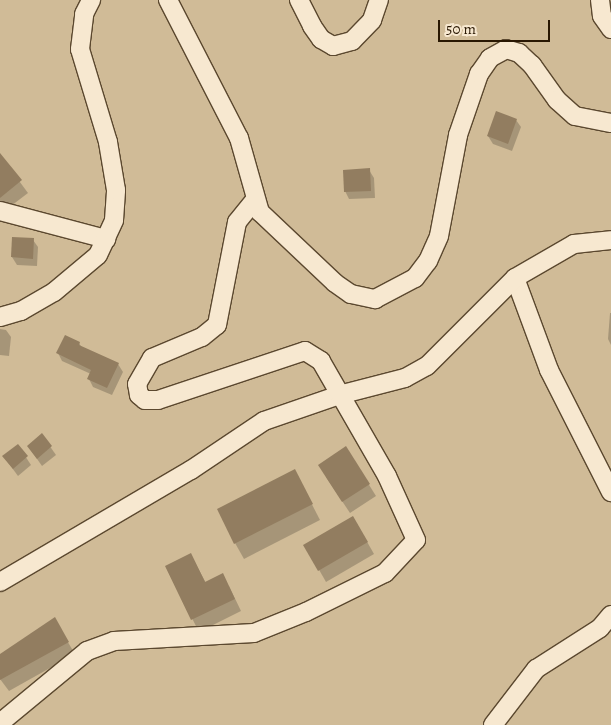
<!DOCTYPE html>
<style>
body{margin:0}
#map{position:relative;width:611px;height:725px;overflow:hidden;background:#f2dcb6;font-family:Alegreya,serif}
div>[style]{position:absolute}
.green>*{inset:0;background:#d0bb97}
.shadow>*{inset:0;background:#0003}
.building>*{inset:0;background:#927d60}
.roads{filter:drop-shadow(1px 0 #5b482f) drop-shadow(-1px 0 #5b482f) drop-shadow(0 1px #5b482f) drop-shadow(0 -1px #5b482f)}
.minor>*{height:18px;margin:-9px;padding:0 9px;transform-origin:9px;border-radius:9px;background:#f7e8d0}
span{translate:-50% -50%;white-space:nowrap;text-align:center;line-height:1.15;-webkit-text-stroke:4.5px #f7e8d0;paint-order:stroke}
.scale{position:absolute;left:438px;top:20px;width:112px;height:22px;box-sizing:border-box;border:2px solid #291702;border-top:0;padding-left:6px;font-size:15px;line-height:18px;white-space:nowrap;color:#291702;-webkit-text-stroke:4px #f7e8d0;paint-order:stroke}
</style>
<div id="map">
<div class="green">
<i style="clip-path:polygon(0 0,611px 0,611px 725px,0 725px)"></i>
</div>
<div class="shadow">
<i style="clip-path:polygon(516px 120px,521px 127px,512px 151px,493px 144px,488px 136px)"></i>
<i style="clip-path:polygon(0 155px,28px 193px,7px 209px,0 201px)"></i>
<i style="clip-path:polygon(369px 170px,374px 178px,375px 198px,349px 199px,345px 191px)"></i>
<i style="clip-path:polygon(33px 240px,38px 247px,37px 266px,17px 265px,12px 257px)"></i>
<i style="clip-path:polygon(610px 313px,611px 313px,611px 345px,608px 339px)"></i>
<i style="clip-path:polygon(0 329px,6px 330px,11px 337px,9px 356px,0 355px)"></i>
<i style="clip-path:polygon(79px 343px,82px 348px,118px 364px,123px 372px,112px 395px,93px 387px,89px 379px,91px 374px,62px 361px,58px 353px)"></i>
<i style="clip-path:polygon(42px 435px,56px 455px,42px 466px,28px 446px)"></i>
<i style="clip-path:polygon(18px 445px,31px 465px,18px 476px,4px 457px)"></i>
<i style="clip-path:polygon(346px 448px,376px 496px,350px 513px,326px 477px)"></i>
<i style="clip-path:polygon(303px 487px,320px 520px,244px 559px,235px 543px)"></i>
<i style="clip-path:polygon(353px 517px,374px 554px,326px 582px,305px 545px)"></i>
<i style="clip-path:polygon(191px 555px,206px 583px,229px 586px,241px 611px,199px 632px,166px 567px)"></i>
<i style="clip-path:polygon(54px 619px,75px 654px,9px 691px,0 679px,0 655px)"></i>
</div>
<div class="building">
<i style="clip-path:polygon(496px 111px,517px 119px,508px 144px,487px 136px)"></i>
<i style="clip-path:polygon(0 153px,22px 180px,0 198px)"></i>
<i style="clip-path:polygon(370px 168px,371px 191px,344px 192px,343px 170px)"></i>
<i style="clip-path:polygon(12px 237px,34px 238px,33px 259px,11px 257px)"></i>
<i style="clip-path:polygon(65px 335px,80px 342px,79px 345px,119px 363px,107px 388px,87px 379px,91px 370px,56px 353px)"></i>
<i style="clip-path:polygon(42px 433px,52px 446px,37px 459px,27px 446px)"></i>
<i style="clip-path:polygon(18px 444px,28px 456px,13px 469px,2px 456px)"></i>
<i style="clip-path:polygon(346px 446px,370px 484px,342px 502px,318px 465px)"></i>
<i style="clip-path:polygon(295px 469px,313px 504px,234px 544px,217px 509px)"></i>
<i style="clip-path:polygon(353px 516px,368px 542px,318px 571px,303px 545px)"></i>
<i style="clip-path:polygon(191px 553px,205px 582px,223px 573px,235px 599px,191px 620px,165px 566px)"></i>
<i style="clip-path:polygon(55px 617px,69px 642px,0 680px,0 654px)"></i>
</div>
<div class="roads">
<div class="minor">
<i style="left:168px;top:0;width:155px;rotate:62.8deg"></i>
<i style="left:239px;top:138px;width:77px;rotate:74.2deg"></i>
<i style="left:260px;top:212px;width:103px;rotate:43.4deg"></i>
<i style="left:335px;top:283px;width:19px;rotate:35deg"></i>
<i style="left:351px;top:294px;width:25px;rotate:12deg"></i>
<i style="left:375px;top:299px;width:45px;rotate:-27.7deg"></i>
<i style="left:415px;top:278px;width:21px;rotate:-53deg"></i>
<i style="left:428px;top:261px;width:27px;rotate:-66deg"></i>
<i style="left:439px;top:236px;width:103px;rotate:-79.3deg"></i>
<i style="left:458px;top:135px;width:65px;rotate:-71deg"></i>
<i style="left:479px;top:74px;width:19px;rotate:-55deg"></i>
<i style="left:490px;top:58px;width:18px;rotate:-29deg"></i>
<i style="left:506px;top:49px;width:14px;rotate:17deg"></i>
<i style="left:519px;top:53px;width:18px;rotate:43deg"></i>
<i style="left:532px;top:65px;width:43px;rotate:54.5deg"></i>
<i style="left:557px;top:100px;width:24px;rotate:42deg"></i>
<i style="left:575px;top:116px;width:37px;rotate:11deg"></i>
<i style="left:299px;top:0;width:29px;rotate:63deg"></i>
<i style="left:312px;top:26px;width:16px;rotate:55deg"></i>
<i style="left:321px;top:39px;width:14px;rotate:30deg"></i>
<i style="left:333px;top:46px;width:20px;rotate:-15deg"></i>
<i style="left:352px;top:41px;width:29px;rotate:-46deg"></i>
<i style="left:372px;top:20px;width:21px;rotate:-71deg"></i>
<i style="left:600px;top:0;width:16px;rotate:83deg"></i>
<i style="left:602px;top:16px;width:16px;rotate:55deg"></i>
<i style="left:0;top:211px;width:110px;rotate:14.8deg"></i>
<i style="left:515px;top:278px;width:98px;rotate:69.7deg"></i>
<i style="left:549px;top:370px;width:137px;rotate:63.1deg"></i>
<i style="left:0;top:317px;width:22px;rotate:-16deg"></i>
<i style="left:21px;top:311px;width:38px;rotate:-30deg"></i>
<i style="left:54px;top:292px;width:57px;rotate:-40.1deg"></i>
<i style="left:98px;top:255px;width:38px;rotate:-65deg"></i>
<i style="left:114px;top:220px;width:30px;rotate:-86deg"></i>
<i style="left:116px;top:190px;width:49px;rotate:-99.5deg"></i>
<i style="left:108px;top:142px;width:97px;rotate:-106.8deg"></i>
<i style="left:80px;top:49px;width:35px;rotate:-83deg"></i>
<i style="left:84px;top:14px;width:16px;rotate:-63deg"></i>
<i style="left:0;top:582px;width:221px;rotate:-30.4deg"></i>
<i style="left:191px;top:470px;width:88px;rotate:-33.9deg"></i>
<i style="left:264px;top:421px;width:79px;rotate:-19.1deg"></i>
<i style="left:339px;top:395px;width:68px;rotate:-14.4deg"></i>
<i style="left:405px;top:378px;width:25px;rotate:-29deg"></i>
<i style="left:427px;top:366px;width:124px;rotate:-45deg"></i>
<i style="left:515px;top:278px;width:68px;rotate:-30deg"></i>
<i style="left:574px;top:244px;width:37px;rotate:-6deg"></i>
<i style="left:0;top:723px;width:113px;rotate:-39.6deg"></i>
<i style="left:87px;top:651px;width:29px;rotate:-20deg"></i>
<i style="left:114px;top:641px;width:140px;rotate:-3.3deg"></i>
<i style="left:254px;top:633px;width:56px;rotate:-22deg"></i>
<i style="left:306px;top:612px;width:88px;rotate:-26.3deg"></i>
<i style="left:385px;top:573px;width:45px;rotate:-46.8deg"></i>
<i style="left:416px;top:540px;width:70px;rotate:-114.4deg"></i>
<i style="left:387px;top:476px;width:133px;rotate:-119.9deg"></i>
<i style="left:321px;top:361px;width:19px;rotate:-148deg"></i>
<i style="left:305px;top:351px;width:155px;rotate:161.6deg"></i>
<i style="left:158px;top:400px;width:13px;rotate:180deg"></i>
<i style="left:145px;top:400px;width:8px;rotate:-140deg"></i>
<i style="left:139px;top:395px;width:11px;rotate:-100deg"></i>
<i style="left:137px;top:384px;width:30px;rotate:-60deg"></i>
<i style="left:152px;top:358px;width:54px;rotate:-22.8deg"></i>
<i style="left:202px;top:337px;width:19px;rotate:-39deg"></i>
<i style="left:217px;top:325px;width:105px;rotate:-79deg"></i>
<i style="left:237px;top:222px;width:28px;rotate:-51deg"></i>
<i style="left:493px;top:725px;width:71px;rotate:-52.5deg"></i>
<i style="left:536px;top:669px;width:76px;rotate:-32.6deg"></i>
<i style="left:600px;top:628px;width:17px;rotate:-50deg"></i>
</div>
</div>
<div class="scale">50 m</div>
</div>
